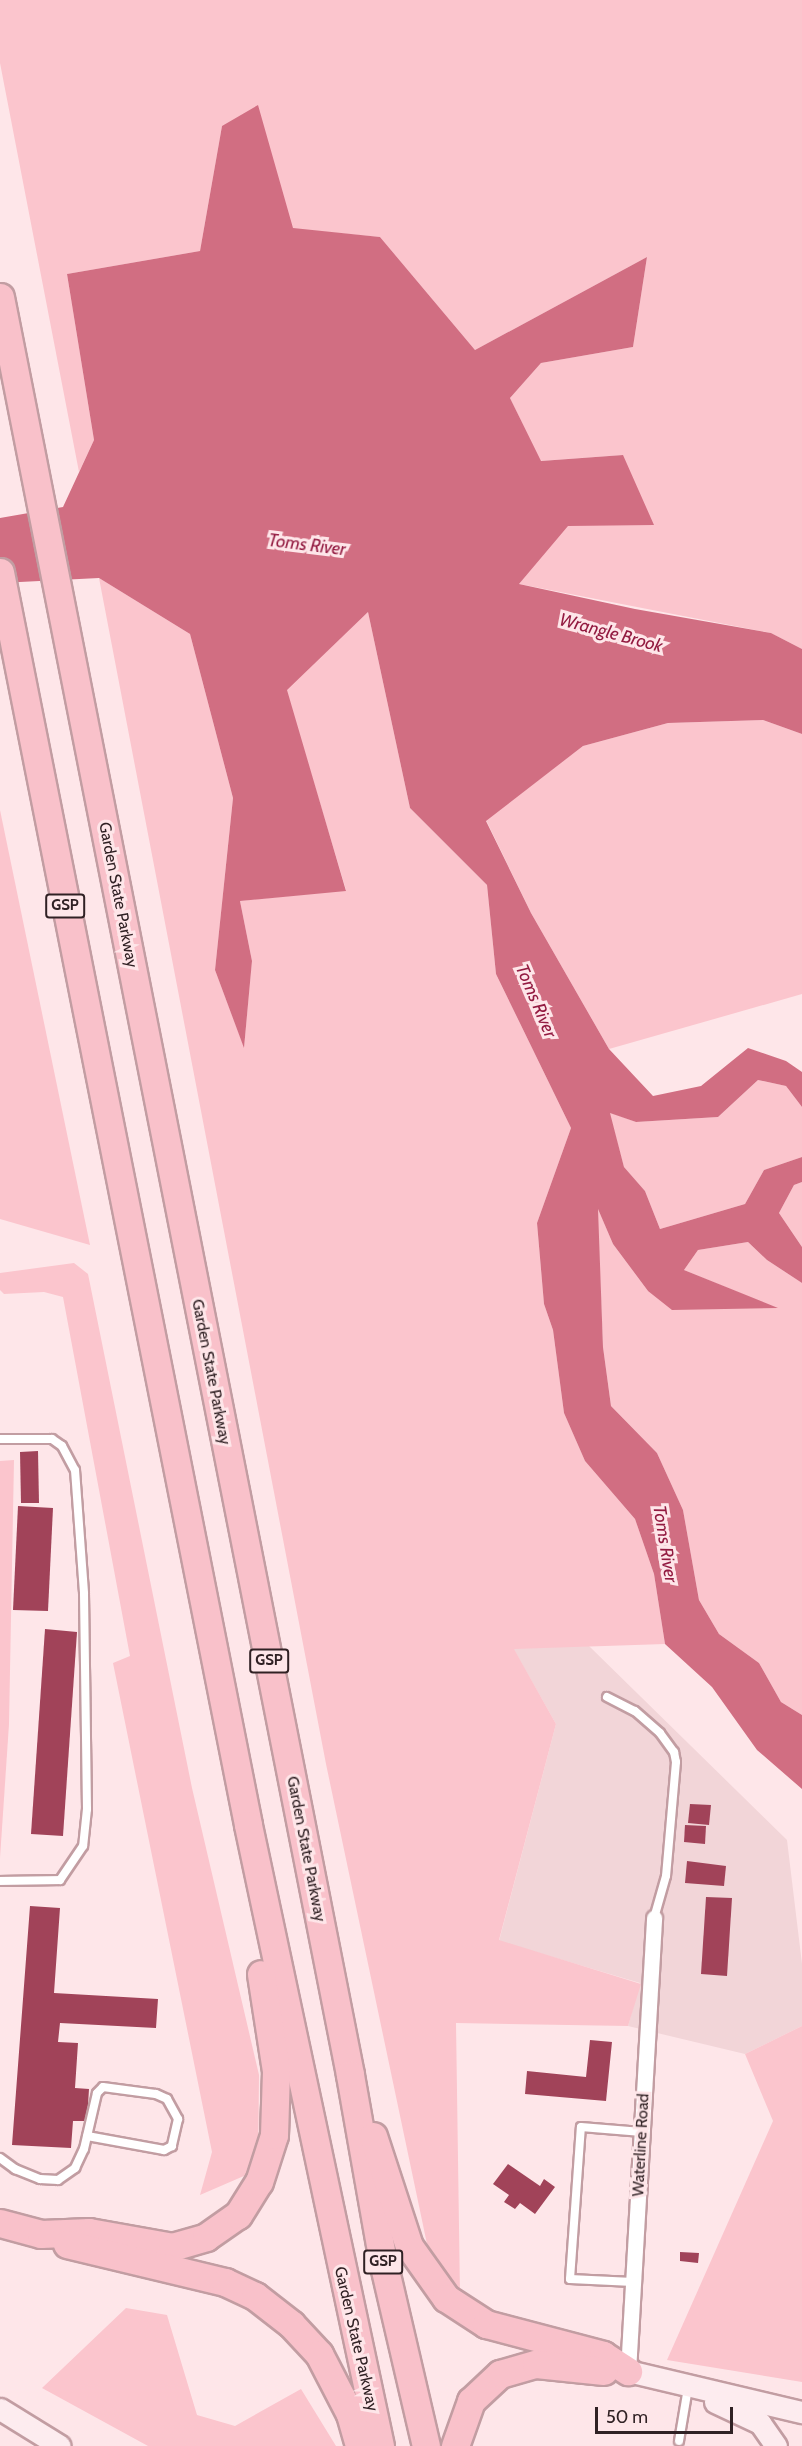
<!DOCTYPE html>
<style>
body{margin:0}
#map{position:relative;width:802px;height:2446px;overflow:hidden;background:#fee6e9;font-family:Cabin,sans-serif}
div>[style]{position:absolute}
.built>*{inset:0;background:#f2d5d8}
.green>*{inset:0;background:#fbc5cd}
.water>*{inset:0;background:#d16e82}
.building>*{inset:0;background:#a14359}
.roads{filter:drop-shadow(2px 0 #c29da2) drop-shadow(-2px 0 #c29da2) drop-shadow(0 2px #c29da2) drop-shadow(0 -2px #c29da2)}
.service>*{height:8px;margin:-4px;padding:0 4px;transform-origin:4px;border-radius:4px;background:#fff}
.minor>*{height:15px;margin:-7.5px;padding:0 7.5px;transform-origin:7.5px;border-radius:7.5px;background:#fff}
.secondary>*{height:21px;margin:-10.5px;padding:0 10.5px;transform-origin:10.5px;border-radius:10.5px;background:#fdecef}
.motorway>*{height:27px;margin:-13.5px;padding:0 13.5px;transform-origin:13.5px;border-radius:13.5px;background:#f9c1ca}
span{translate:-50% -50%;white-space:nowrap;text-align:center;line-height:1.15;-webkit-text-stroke:6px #fee6e9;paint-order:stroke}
.shield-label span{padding:2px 4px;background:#fee6e9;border:2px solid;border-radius:4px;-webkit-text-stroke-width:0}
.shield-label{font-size:15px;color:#302124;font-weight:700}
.street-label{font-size:16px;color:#302124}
.water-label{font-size:18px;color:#931b41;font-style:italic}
.scale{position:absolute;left:595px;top:2407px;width:138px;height:27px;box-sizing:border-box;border:3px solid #302124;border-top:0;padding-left:8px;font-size:18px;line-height:21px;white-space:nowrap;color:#302124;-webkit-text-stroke:4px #fee6e9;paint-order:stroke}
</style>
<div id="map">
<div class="built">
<i style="clip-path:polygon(589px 1646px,787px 1840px,802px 1964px,802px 2026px,745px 2054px,628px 2026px,640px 1983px,499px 1941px,556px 1724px,513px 1648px)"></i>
</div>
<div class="green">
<i style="clip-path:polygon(0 0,802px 0,802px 649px,771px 633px,519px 584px,623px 455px,540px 461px,510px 398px,541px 363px,633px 347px,647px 257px,475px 350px,380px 237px,293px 229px,222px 126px,200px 251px,67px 274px,94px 440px,79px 472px,0 63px)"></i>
<i style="clip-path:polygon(99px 578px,190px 634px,233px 798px,215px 970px,244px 1047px,252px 961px,240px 901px,346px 890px,286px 690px,368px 612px,410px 808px,487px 885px,496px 974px,571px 1128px,537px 1223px,544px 1304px,553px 1330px,564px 1413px,585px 1461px,635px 1519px,654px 1574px,665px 1644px,514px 1649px,556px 1724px,499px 1940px,641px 1984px,628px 2026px,456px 2023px,460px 2294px,427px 2244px,326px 1764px)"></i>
<i style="clip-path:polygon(763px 720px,802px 734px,802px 994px,609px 1049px,531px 913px,486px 820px,583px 746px,668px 723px)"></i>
<i style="clip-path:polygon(0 810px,90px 1245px,0 1219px)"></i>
<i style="clip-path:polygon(758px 1080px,786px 1086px,802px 1107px,802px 1157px,764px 1170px,745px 1204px,660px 1229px,645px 1191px,624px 1167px,609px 1112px,636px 1122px,718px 1117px)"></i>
<i style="clip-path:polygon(802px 1182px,802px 1247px,779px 1213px,794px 1185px)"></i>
<i style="clip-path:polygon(597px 1206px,613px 1244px,648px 1291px,776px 1308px,684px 1270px,698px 1250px,748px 1242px,767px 1260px,802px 1283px,802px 1715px,781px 1702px,759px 1663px,719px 1634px,699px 1600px,683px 1510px,657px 1453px,611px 1406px,603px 1347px)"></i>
<i style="clip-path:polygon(74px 1263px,88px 1274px,192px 1788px,259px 2075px,258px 2170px,200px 2195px,212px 2152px,113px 1663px,130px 1656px,63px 1297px,44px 1292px,4px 1294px,0 1290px,0 1273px)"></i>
<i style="clip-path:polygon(14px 1460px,9px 1724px,0 1858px,0 1461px)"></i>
<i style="clip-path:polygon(802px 2026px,802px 2382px,667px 2360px,773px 2121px,745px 2054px)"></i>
<i style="clip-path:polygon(126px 2308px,167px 2315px,197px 2415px,235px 2426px,301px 2389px,336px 2446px,148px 2446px,42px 2388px)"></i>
</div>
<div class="water">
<i style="clip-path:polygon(258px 105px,293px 228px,380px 237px,475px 350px,647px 257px,633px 347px,541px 363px,510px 398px,541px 461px,623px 455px,654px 525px,568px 526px,519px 584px,635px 609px,771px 633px,802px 649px,802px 734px,763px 720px,668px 723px,583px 746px,486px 821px,531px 913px,609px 1049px,653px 1096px,701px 1086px,748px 1048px,786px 1061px,802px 1072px,802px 1107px,786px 1086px,758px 1080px,718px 1117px,636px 1122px,610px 1113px,624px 1167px,645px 1191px,660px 1229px,745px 1204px,764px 1170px,802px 1157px,802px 1182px,794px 1185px,779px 1213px,802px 1247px,802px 1283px,767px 1260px,748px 1242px,698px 1250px,684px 1270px,778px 1308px,672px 1310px,648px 1291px,613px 1244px,598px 1209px,603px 1347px,611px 1406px,657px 1453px,683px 1510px,699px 1600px,719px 1634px,759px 1663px,781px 1702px,802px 1715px,802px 1789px,757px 1750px,712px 1687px,665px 1644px,654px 1574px,635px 1519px,585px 1461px,564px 1413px,553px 1330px,544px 1304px,537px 1223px,571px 1128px,496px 974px,487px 885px,410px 808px,368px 612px,287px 690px,346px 891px,240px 901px,252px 961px,244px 1048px,215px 970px,233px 798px,190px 634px,99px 578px,0 583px,0 518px,63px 507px,94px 440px,67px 274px,200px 251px,222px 126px)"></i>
</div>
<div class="building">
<i style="clip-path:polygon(38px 1451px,39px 1503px,21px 1503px,20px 1452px)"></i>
<i style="clip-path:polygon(18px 1506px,53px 1508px,48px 1611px,13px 1610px)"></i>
<i style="clip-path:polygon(45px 1629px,77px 1632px,63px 1836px,31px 1834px)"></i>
<i style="clip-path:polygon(690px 1804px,711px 1805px,709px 1825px,688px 1823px)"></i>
<i style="clip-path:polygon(685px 1825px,706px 1826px,705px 1844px,684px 1842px)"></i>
<i style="clip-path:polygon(687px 1861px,726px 1866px,724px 1886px,685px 1883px)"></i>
<i style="clip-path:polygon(706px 1897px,732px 1898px,727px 1976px,701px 1974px)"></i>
<i style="clip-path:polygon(30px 1906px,60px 1908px,54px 1993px,158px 1999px,156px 2028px,60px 2023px,58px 2042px,78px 2043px,75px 2088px,89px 2089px,87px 2121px,73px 2121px,71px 2148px,12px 2145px)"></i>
<i style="clip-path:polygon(590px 2040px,612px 2042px,606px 2101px,525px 2094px,527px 2071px,586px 2077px)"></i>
<i style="clip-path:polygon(508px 2164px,540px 2186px,544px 2179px,555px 2187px,535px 2214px,520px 2203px,515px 2209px,504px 2202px,509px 2195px,493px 2184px)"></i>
<i style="clip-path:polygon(680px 2252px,699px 2253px,698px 2263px,680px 2261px)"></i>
</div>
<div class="roads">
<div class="service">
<i style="left:0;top:1439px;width:52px"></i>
<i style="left:52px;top:1439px;width:12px;rotate:35deg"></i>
<i style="left:62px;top:1446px;width:27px;rotate:62deg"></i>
<i style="left:75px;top:1470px;width:124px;rotate:85.8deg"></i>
<i style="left:84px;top:1594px;width:215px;rotate:89.2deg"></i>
<i style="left:87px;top:1809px;width:37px;rotate:96deg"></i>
<i style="left:83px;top:1846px;width:41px;rotate:124.1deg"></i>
<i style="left:60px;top:1880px;width:60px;rotate:179deg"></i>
<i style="left:607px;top:1697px;width:31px;rotate:27deg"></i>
<i style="left:635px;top:1711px;width:33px;rotate:41deg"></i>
<i style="left:660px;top:1733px;width:24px;rotate:54deg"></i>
<i style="left:674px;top:1752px;width:10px;rotate:79deg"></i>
<i style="left:676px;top:1762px;width:114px;rotate:95deg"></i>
<i style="left:666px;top:1876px;width:44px;rotate:105.9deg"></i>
<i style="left:0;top:2158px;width:19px;rotate:36deg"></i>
<i style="left:15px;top:2169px;width:27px;rotate:22deg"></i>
<i style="left:40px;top:2179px;width:18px;rotate:3deg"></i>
<i style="left:58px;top:2180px;width:21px;rotate:-35deg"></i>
<i style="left:75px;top:2168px;width:21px;rotate:-65deg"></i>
<i style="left:84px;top:2149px;width:57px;rotate:-76.9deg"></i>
<i style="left:97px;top:2093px;width:8px;rotate:-45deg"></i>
<i style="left:103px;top:2087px;width:53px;rotate:7.5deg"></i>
<i style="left:156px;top:2094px;width:12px;rotate:24deg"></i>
<i style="left:167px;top:2099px;width:23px;rotate:61deg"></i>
<i style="left:178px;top:2119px;width:28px;rotate:103deg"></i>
<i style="left:172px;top:2146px;width:9px;rotate:153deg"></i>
<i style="left:164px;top:2150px;width:78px;rotate:-169.7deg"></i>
<i style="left:633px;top:2282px;width:63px;rotate:-177.3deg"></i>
<i style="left:570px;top:2279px;width:152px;rotate:-85.9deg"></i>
<i style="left:581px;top:2127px;width:61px;rotate:4.7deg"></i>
<i style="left:679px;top:2441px;width:54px;rotate:-80.4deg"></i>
</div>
<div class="minor">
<i style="left:628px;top:2371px;width:454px;rotate:-86.7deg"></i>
</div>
<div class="secondary">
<i style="left:628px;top:2371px;width:179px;rotate:13.3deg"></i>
<i style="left:715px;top:2402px;width:50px;rotate:25deg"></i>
<i style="left:760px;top:2423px;width:28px;rotate:55deg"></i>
<i style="left:0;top:2409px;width:70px;rotate:31.7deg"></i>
</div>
<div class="motorway">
<i style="left:0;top:297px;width:1812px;rotate:78.86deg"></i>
<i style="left:350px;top:2075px;width:185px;rotate:80deg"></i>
<i style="left:382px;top:2257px;width:194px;rotate:76.9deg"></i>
<i style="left:0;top:572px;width:1277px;rotate:78.8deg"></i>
<i style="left:248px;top:1825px;width:635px;rotate:78deg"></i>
<i style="left:373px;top:2136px;width:116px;rotate:71.9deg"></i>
<i style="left:409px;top:2246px;width:64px;rotate:54.6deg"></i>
<i style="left:446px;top:2298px;width:48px;rotate:33deg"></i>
<i style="left:486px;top:2324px;width:121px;rotate:14.8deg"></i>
<i style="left:603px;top:2355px;width:30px;rotate:33deg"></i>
<i style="left:0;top:2223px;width:42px;rotate:15deg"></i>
<i style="left:41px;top:2234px;width:48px;rotate:-2.4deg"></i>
<i style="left:89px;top:2232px;width:84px;rotate:10.2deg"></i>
<i style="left:172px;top:2247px;width:35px;rotate:-16deg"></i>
<i style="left:206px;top:2237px;width:39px;rotate:-35deg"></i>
<i style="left:238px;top:2215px;width:39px;rotate:-58deg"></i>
<i style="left:259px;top:2182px;width:49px;rotate:-72.3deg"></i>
<i style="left:274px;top:2135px;width:64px;rotate:-88.2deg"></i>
<i style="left:276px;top:2071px;width:98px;rotate:-98.8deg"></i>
<i style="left:67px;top:2244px;width:163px;rotate:13.5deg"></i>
<i style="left:225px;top:2282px;width:33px;rotate:25deg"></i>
<i style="left:255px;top:2296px;width:46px;rotate:37.9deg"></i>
<i style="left:291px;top:2324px;width:41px;rotate:47deg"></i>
<i style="left:319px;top:2354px;width:68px;rotate:62.7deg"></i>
<i style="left:350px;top:2414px;width:33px;rotate:74deg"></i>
<i style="left:455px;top:2446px;width:48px;rotate:-70.4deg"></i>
<i style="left:471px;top:2401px;width:40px;rotate:-43deg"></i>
<i style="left:500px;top:2374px;width:37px;rotate:-16deg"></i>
<i style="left:536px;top:2364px;width:68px;rotate:5.9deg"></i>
</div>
</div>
<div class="shield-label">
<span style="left:65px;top:906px">GSP</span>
<span style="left:269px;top:1661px">GSP</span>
<span style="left:383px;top:2262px">GSP</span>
</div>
<div class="street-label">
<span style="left:118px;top:895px;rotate:79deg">Garden State Parkway</span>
<span style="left:211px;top:1372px;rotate:79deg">Garden State Parkway</span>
<span style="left:306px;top:1849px;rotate:79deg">Garden State Parkway</span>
<span style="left:641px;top:2145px;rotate:-87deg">Waterline Road</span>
<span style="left:356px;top:2339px;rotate:77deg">Garden State Parkway</span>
</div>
<div class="water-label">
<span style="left:307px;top:545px;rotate:7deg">Toms River</span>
<span style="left:611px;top:633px;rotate:15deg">Wrangle Brook</span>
<span style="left:536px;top:1001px;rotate:67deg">Toms River</span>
<span style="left:665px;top:1544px;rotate:81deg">Toms River</span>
</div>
<div class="scale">50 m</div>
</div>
